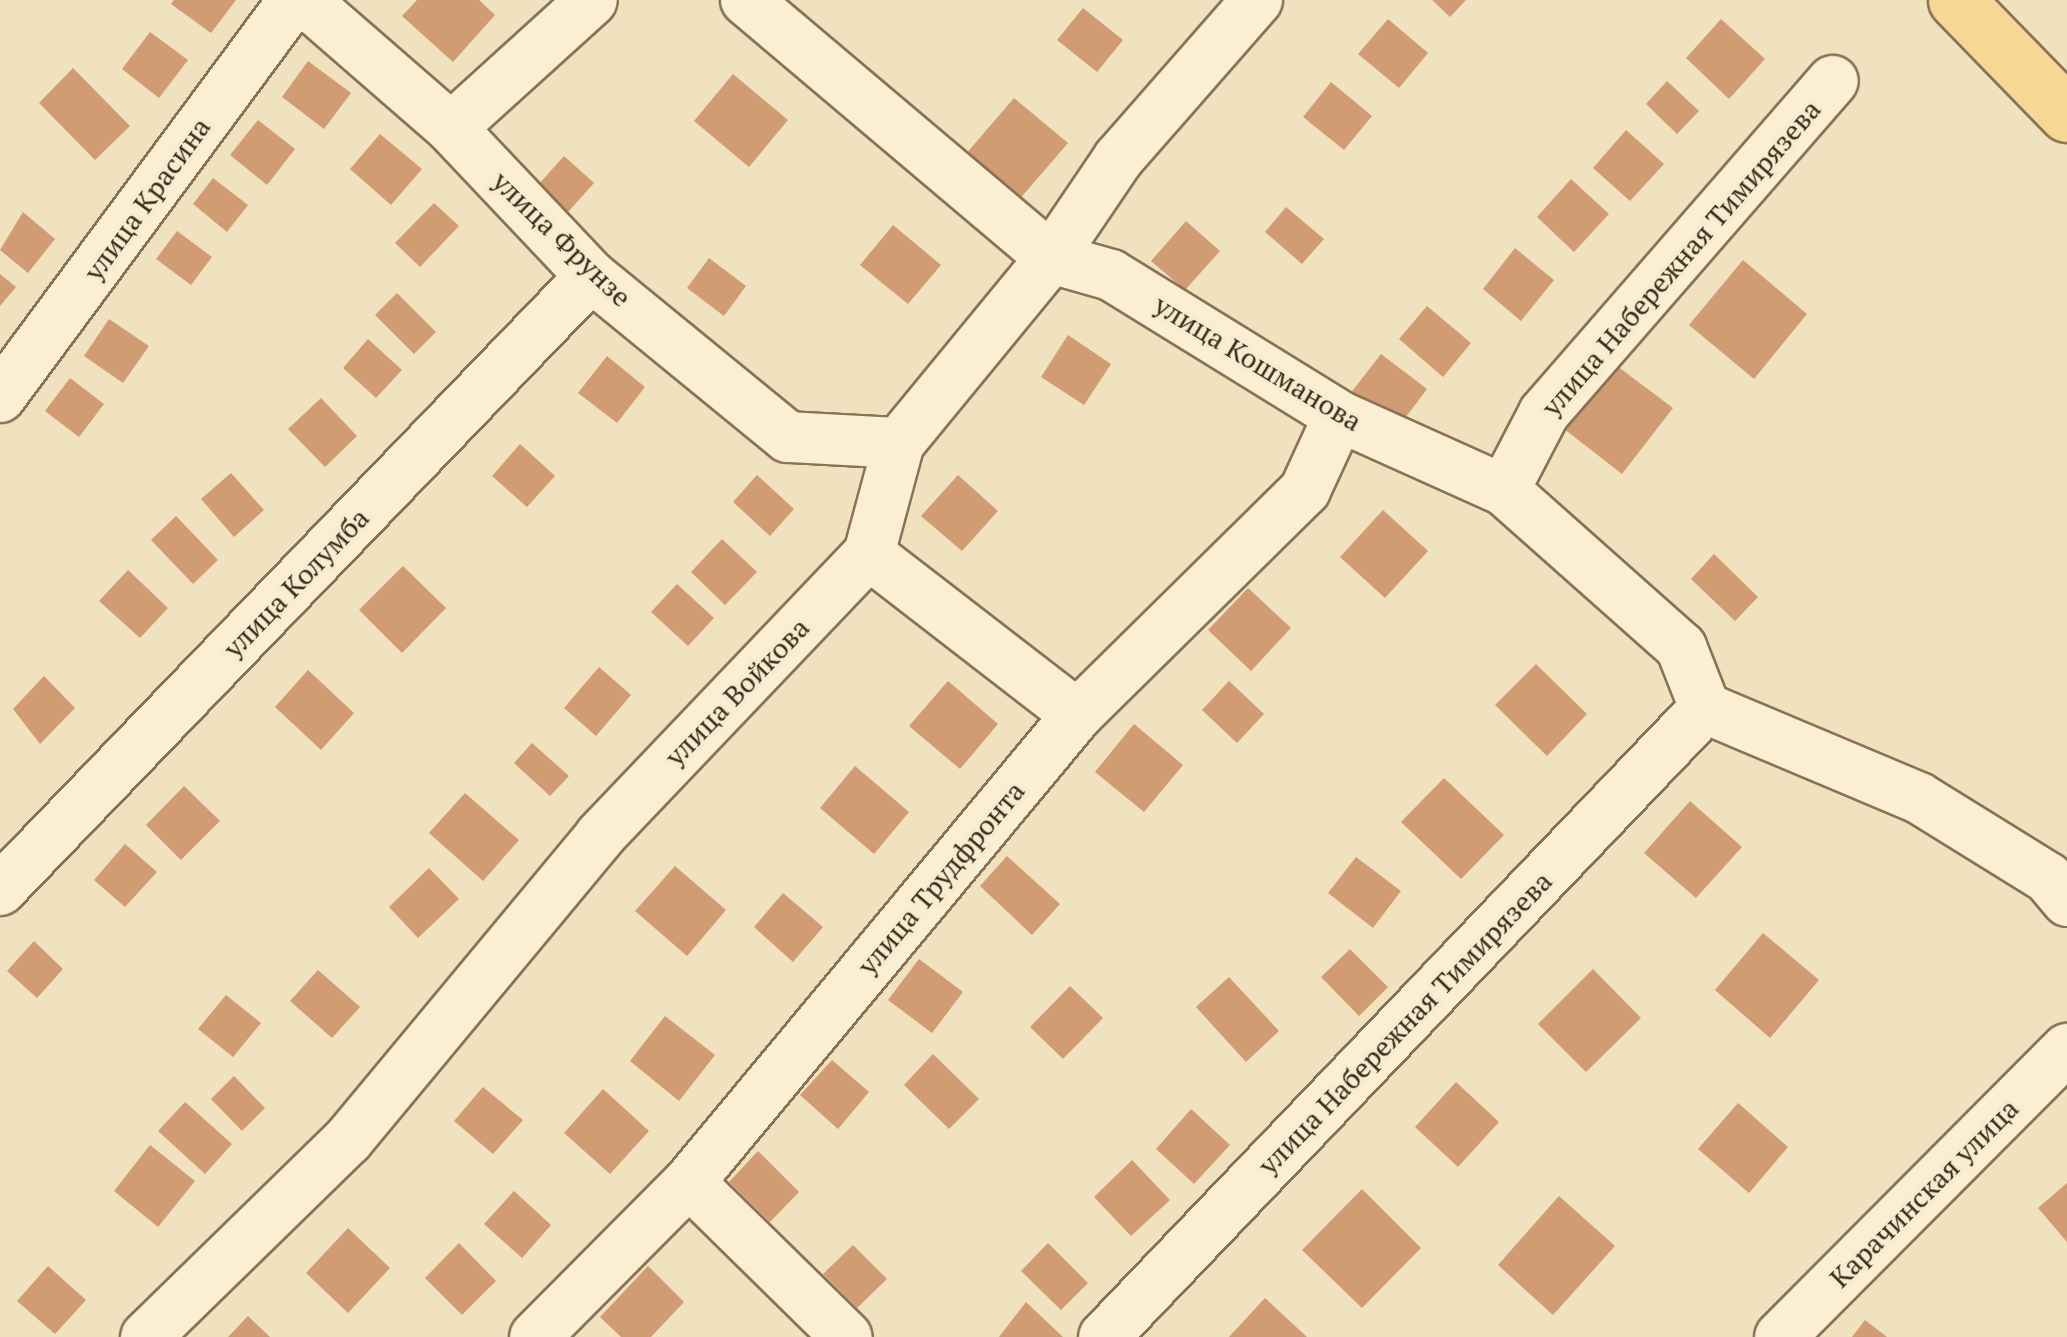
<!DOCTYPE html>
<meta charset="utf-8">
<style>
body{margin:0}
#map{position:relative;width:2067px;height:1337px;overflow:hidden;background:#f0e2bf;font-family:"PT Serif",serif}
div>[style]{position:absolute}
.building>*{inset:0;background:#d19b73}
.roads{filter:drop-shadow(2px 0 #8a7256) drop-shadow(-2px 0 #8a7256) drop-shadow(0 2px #8a7256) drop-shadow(0 -2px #8a7256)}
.minor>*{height:50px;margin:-25px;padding:0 25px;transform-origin:25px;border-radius:25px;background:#fbefd3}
.primary>*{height:55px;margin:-27.5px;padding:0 27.5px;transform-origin:27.5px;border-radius:27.5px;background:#f6d894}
span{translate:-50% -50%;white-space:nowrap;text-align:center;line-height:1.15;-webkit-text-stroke:8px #f7eccf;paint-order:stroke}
.street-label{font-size:28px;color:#382a1c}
</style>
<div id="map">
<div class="building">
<i style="clip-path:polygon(174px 0,236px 0,211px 33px,171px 4px)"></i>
<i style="clip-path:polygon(417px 0,479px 0,495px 15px,453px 62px,402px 16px)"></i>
<i style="clip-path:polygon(1432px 0,1466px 0,1450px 17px)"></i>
<i style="clip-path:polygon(1083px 8px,1123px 40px,1097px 72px,1057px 40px)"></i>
<i style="clip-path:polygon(1388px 19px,1428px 53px,1399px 88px,1358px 54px)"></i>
<i style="clip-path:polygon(1721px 19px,1765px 59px,1729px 99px,1686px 58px)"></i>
<i style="clip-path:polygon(150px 32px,188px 60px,159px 98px,122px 69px)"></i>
<i style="clip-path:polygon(308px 61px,351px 93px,324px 129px,282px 97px)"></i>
<i style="clip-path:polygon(73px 68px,130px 126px,95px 160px,39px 103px)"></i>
<i style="clip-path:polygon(733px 74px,788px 120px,749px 167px,694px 121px)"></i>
<i style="clip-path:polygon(1667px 81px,1699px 111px,1677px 134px,1646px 104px)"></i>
<i style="clip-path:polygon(1331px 82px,1372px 116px,1344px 150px,1303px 117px)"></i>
<i style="clip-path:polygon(1014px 98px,1068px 143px,1018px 201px,965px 155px)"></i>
<i style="clip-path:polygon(258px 120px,295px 149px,267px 185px,230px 155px)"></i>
<i style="clip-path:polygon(1626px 130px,1664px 164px,1630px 201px,1593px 168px)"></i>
<i style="clip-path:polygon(380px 134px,422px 169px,391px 205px,350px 169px)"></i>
<i style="clip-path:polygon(564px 156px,594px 183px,568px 212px,538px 185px)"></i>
<i style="clip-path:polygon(213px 178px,248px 205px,227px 232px,193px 204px)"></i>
<i style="clip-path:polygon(1571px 179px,1609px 214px,1574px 252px,1537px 217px)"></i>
<i style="clip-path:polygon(434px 203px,459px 226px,420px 267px,395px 243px)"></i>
<i style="clip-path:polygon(1286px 207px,1324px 239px,1302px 264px,1265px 232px)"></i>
<i style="clip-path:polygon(23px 212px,55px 239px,28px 273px,0 250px)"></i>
<i style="clip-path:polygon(1186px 221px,1220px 251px,1185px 290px,1151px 261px)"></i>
<i style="clip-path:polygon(893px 225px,941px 265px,908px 304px,860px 265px)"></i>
<i style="clip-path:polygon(177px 231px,212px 257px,191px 285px,156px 259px)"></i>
<i style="clip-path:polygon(1515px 248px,1554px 280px,1521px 321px,1483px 289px)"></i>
<i style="clip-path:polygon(709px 258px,746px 286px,724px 316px,687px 288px)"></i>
<i style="clip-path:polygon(1743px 260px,1807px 314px,1754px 379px,1689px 325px)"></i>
<i style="clip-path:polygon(0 274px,16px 287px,0 306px)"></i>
<i style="clip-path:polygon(397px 293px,436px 332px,414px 354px,375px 315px)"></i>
<i style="clip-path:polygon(1427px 306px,1471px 343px,1443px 377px,1399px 339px)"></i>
<i style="clip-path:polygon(109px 319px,149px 346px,123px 383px,84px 356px)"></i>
<i style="clip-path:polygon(1068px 335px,1111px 364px,1084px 405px,1041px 377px)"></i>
<i style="clip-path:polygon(368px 339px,402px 370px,376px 398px,343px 368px)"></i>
<i style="clip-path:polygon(1381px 354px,1427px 389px,1396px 430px,1350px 394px)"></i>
<i style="clip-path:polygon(607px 356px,645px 387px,617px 423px,578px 393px)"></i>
<i style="clip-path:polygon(1609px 360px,1673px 408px,1622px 474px,1559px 425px)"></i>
<i style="clip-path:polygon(70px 378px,104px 404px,79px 437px,45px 411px)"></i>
<i style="clip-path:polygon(321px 398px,357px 436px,325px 467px,288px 429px)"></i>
<i style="clip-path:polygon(520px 444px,555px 476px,527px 507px,492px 476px)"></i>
<i style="clip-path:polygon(231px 473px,264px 510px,234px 537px,201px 499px)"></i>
<i style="clip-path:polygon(757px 475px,794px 509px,770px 536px,733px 502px)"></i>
<i style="clip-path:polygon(958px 475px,998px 511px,962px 551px,921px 516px)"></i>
<i style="clip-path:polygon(1383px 510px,1428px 551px,1385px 598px,1340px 557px)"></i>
<i style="clip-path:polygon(176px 516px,218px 560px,193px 584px,151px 540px)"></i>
<i style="clip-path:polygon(722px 539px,757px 572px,725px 605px,691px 572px)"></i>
<i style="clip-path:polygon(1714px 554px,1758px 597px,1735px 621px,1691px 579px)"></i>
<i style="clip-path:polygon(403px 566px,446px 608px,402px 653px,359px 610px)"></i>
<i style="clip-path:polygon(128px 570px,168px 608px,140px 638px,99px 601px)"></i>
<i style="clip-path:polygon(677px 584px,714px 618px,688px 646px,651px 612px)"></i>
<i style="clip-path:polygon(1248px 588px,1291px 628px,1251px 671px,1208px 630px)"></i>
<i style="clip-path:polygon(1536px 664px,1587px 714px,1547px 756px,1495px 705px)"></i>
<i style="clip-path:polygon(599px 667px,631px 695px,596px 736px,564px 708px)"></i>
<i style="clip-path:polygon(308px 670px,354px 713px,321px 750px,275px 707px)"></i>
<i style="clip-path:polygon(44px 676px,75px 708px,40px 744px,13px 709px)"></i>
<i style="clip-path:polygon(948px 681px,998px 724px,960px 769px,909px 726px)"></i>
<i style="clip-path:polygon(1229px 681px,1264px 714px,1237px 743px,1202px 710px)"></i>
<i style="clip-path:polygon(1134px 724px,1183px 765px,1144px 812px,1095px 772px)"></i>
<i style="clip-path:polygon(532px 743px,569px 776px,550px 796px,514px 763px)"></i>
<i style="clip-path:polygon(855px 766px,909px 812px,874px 854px,820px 808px)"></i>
<i style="clip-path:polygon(1444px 778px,1504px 835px,1461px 879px,1401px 822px)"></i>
<i style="clip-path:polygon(184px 786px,220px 821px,181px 860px,146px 825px)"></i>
<i style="clip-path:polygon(465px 793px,519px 840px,483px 881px,429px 833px)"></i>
<i style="clip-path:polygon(1690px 801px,1742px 847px,1696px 898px,1644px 853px)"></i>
<i style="clip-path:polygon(125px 844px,157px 872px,125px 907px,94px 880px)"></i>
<i style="clip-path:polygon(1007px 856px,1060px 904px,1032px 935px,980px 886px)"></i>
<i style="clip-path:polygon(1356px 857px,1401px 891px,1373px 928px,1328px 893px)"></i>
<i style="clip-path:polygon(675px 866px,726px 910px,687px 956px,635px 911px)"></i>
<i style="clip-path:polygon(429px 868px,459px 899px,418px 938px,389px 907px)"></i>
<i style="clip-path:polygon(783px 893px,823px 927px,793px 962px,754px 927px)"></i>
<i style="clip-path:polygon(1763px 933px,1819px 980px,1770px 1038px,1715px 990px)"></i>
<i style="clip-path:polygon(34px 941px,63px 969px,37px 998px,7px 971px)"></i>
<i style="clip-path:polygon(1350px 949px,1388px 987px,1359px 1016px,1321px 977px)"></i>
<i style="clip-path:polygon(919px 959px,963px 992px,932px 1033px,888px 1000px)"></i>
<i style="clip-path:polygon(1593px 969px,1641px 1018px,1586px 1072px,1538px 1024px)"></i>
<i style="clip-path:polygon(318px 970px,360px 1007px,332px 1038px,290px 1001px)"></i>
<i style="clip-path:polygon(1229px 977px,1279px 1031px,1246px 1062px,1196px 1007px)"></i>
<i style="clip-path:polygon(1070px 986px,1103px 1018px,1063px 1059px,1030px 1027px)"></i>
<i style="clip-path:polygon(226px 995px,261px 1023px,233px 1057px,198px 1029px)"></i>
<i style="clip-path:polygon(665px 1016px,715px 1055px,679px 1101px,630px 1061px)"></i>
<i style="clip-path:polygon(933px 1054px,979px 1099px,949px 1129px,904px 1085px)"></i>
<i style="clip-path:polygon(832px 1060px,869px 1092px,838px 1129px,800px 1095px)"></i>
<i style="clip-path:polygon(234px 1076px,265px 1108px,242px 1131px,211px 1099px)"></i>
<i style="clip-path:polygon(1456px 1082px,1499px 1122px,1458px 1167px,1415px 1127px)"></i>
<i style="clip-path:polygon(483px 1087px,523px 1120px,493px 1154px,454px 1121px)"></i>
<i style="clip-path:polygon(603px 1089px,649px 1131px,610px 1174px,564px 1133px)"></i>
<i style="clip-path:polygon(185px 1102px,232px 1144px,205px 1174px,158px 1131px)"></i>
<i style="clip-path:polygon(1738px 1103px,1788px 1147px,1749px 1193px,1698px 1149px)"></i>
<i style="clip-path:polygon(1191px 1109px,1230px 1145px,1194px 1184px,1156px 1149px)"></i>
<i style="clip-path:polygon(150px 1145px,195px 1181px,158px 1227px,114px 1191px)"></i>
<i style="clip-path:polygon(758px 1151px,799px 1192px,770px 1222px,729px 1182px)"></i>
<i style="clip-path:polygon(1132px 1160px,1170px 1200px,1131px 1236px,1094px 1197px)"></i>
<i style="clip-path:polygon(2067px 1183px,2067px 1242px,2038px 1208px)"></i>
<i style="clip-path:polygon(1362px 1189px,1421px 1248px,1362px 1308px,1302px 1250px)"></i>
<i style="clip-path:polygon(514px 1191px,551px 1225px,522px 1258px,484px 1224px)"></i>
<i style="clip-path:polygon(1559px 1196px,1615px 1246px,1553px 1315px,1498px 1265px)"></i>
<i style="clip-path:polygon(348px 1228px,390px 1268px,348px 1313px,306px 1273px)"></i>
<i style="clip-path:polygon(459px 1243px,496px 1281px,462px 1315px,425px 1278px)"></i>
<i style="clip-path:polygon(1048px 1243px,1088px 1283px,1061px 1310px,1021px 1271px)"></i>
<i style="clip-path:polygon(853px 1245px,887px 1279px,857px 1308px,823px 1274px)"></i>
<i style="clip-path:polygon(48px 1266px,86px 1300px,55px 1334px,17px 1301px)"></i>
<i style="clip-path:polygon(648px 1266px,684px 1302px,651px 1337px,621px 1337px,600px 1317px)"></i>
<i style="clip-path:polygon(1265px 1298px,1307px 1337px,1229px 1337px)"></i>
<i style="clip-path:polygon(1026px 1302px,1063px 1337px,999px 1337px)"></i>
<i style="clip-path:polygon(248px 1316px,270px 1337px,228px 1337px)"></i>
<i style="clip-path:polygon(1865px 1320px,1887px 1337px,1852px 1337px)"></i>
</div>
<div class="roads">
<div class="minor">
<i style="left:304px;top:0;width:195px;rotate:41deg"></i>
<i style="left:451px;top:128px;width:204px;rotate:46.6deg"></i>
<i style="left:591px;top:276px;width:254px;rotate:39.3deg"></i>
<i style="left:788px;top:437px;width:111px;rotate:3.1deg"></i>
<i style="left:746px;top:0;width:399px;rotate:40.2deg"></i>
<i style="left:1051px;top:258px;width:62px;rotate:15.8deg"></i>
<i style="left:1111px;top:275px;width:268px;rotate:31.7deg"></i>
<i style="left:1339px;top:416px;width:181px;rotate:24.2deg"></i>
<i style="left:1504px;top:490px;width:237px;rotate:41.6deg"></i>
<i style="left:1681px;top:647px;width:66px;rotate:68.5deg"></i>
<i style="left:1705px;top:708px;width:232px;rotate:22.8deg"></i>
<i style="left:1919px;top:798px;width:152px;rotate:31.8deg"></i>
<i style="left:2048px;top:878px;width:30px;rotate:50deg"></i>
<i style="left:451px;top:128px;width:190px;rotate:-42.2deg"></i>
<i style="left:0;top:397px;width:494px;rotate:-53.5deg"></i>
<i style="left:1504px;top:490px;width:87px;rotate:-62.5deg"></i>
<i style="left:1544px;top:413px;width:440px;rotate:-49deg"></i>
<i style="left:869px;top:554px;width:263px;rotate:37.7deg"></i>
<i style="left:0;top:890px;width:852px;rotate:-46.09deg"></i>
<i style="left:689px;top:1182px;width:221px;rotate:44.5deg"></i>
<i style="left:146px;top:1337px;width:282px;rotate:-44.3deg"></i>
<i style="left:348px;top:1140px;width:395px;rotate:-50.3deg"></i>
<i style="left:600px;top:836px;width:390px;rotate:-46.4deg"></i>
<i style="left:869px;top:554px;width:115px;rotate:-74.9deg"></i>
<i style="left:899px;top:443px;width:239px;rotate:-50.6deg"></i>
<i style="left:1051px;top:258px;width:120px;rotate:-55.9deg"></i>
<i style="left:1118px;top:159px;width:211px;rotate:-48.8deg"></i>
<i style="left:535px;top:1337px;width:218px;rotate:-45.2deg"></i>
<i style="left:689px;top:1182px;width:607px;rotate:-50.28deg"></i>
<i style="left:1077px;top:715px;width:320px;rotate:-44.6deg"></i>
<i style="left:1305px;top:490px;width:81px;rotate:-65.3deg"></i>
<i style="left:1104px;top:1337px;width:870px;rotate:-46.3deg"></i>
<i style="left:1780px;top:1337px;width:407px;rotate:-45.1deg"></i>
</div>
<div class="primary">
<i style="left:1956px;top:0;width:159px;rotate:45.8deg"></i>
</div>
</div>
<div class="street-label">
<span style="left:147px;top:199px;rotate:-54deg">улица Красина</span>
<span style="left:562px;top:239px;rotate:44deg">улица Фрунзе</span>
<span style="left:1681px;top:258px;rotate:-49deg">улица Набережная Тимирязева</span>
<span style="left:1258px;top:363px;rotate:31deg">улица Кошманова</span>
<span style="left:296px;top:583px;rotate:-46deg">улица Колумба</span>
<span style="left:737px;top:692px;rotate:-46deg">улица Войкова</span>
<span style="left:941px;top:878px;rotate:-50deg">улица Трудфронта</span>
<span style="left:1405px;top:1023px;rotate:-46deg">улица Набережная Тимирязева</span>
<span style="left:1924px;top:1193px;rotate:-45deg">Карачинская улица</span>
</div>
</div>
